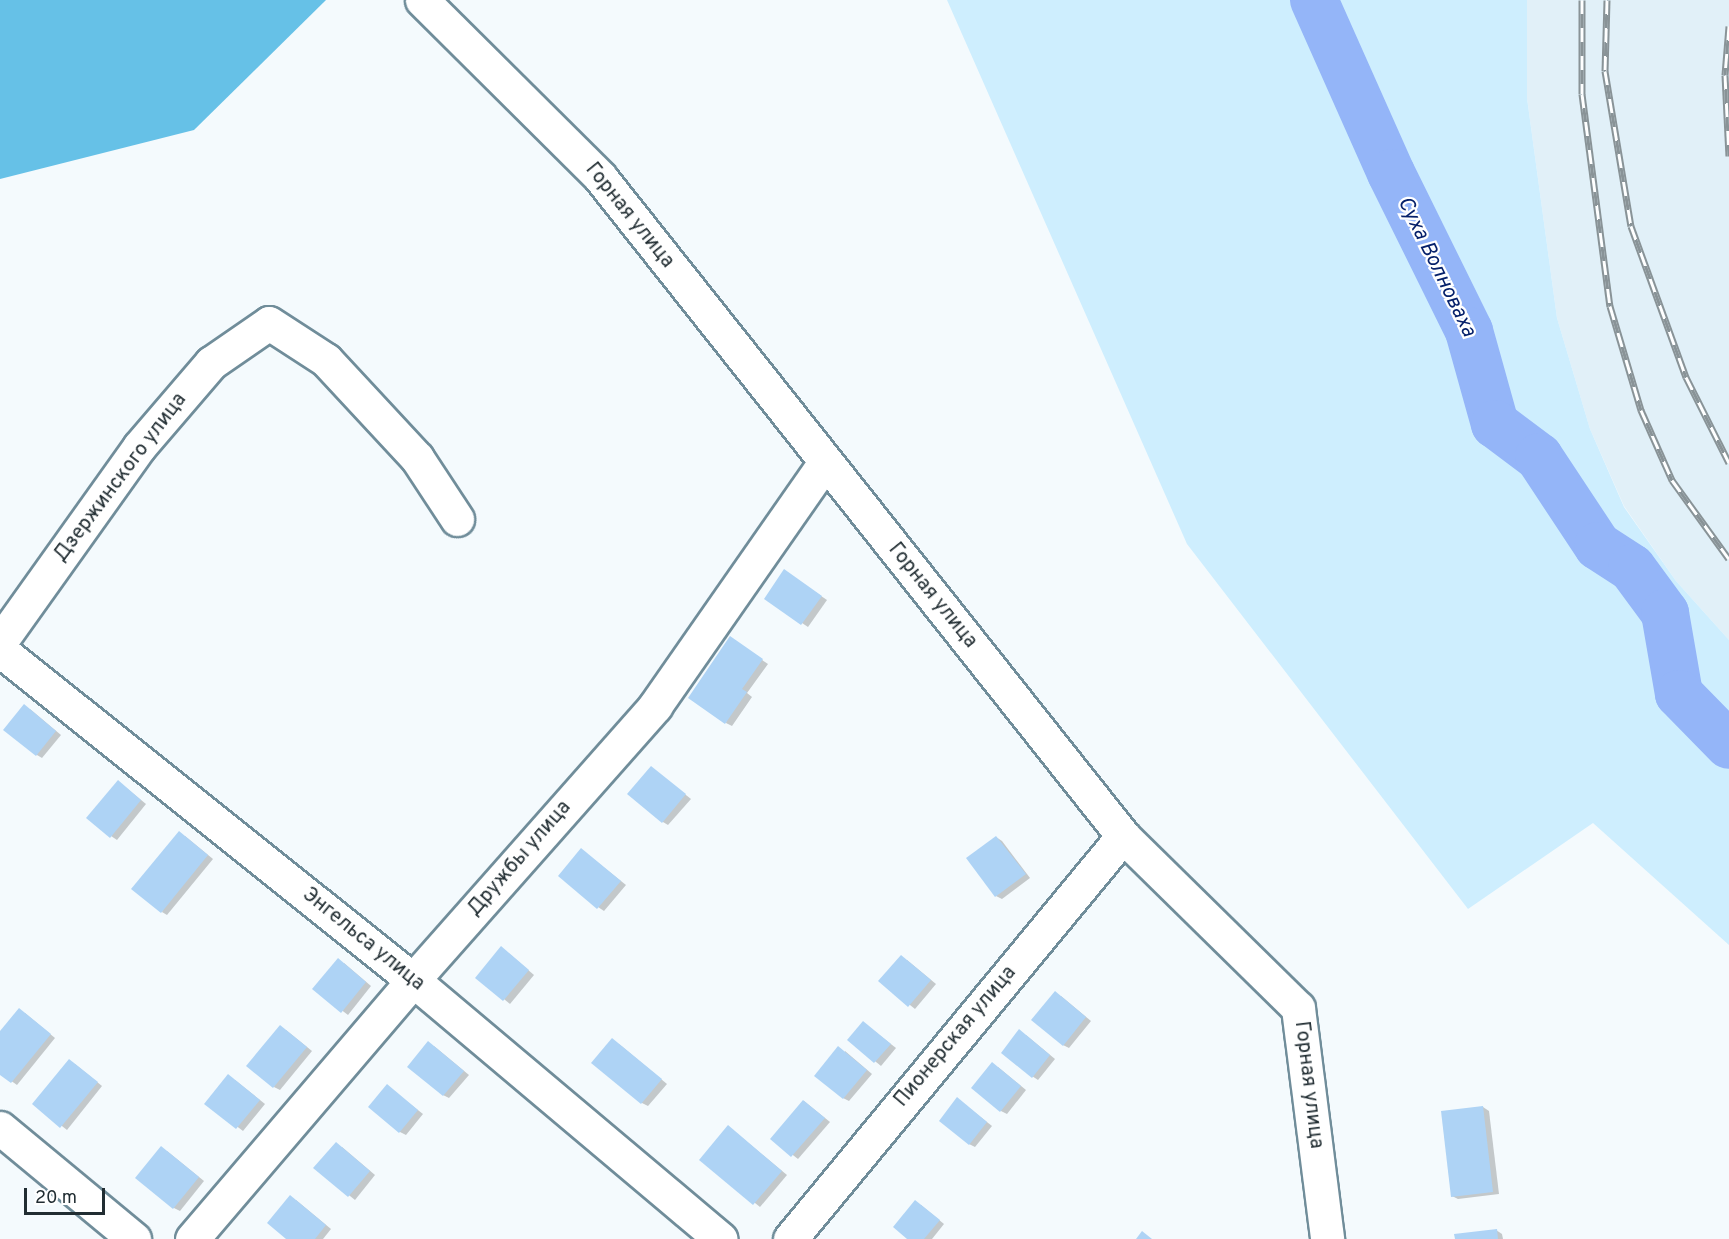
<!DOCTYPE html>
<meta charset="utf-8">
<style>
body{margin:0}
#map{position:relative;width:1729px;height:1239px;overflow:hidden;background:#f4fafd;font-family:Overpass,sans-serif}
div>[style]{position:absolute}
.built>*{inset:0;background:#e1f0f8}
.green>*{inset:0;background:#ceeefe}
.forest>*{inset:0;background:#66c1e7}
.shadow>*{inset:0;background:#0003}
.river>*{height:48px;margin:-24px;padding:0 24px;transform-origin:24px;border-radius:24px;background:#94b5f8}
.building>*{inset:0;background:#aed3f5}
.roads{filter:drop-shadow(2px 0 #708d9a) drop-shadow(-2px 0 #708d9a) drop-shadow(0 2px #708d9a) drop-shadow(0 -2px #708d9a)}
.minor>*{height:33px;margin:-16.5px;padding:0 16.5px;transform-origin:16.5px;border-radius:16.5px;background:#fff}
.rail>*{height:7px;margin-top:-3.5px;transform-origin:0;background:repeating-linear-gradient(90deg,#fff 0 14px,#899397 0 28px);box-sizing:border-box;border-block:2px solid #899397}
span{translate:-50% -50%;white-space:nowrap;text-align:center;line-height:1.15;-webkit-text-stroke:4.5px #fff;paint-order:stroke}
.street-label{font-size:20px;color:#212d32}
.water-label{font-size:21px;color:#06216b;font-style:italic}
.scale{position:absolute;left:24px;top:1188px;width:81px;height:27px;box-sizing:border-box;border:3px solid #212d32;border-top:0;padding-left:8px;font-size:18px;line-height:21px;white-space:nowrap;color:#212d32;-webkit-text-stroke:4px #fff;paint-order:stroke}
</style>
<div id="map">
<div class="built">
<i style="clip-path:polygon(1527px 0,1729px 0,1729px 640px,1676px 581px,1624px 506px,1590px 429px,1557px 318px,1527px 98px)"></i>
</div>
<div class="green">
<i style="clip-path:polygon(947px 0,1527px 0,1527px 98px,1557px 318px,1590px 429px,1624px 507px,1676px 581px,1729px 640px,1729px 945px,1593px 823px,1468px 909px,1187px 544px)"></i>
</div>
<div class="forest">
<i style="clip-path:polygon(0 0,326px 0,194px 130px,0 179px)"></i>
</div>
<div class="shadow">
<i style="clip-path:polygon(790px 575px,827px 600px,808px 627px,766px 599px)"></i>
<i style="clip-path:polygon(736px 642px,768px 664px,747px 693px,752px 697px,732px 726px,726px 723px)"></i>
<i style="clip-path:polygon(30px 709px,61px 735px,42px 758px,37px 755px)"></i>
<i style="clip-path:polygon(652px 768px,691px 799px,668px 825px,663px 822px)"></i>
<i style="clip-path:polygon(124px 786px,146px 804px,117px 840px,111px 836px)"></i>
<i style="clip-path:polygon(185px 836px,213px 859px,167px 915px,162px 912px)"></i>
<i style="clip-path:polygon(996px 837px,1002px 841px,1030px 878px,1002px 899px,996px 896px)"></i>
<i style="clip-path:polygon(582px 850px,626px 885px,604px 911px,598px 907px)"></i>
<i style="clip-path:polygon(507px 952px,534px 975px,510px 1004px,477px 977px)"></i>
<i style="clip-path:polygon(907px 960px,936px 984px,915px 1009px,880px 981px)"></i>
<i style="clip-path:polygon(344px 963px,371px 986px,348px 1015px,314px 989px)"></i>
<i style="clip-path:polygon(1061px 996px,1091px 1021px,1069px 1048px,1063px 1045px)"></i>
<i style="clip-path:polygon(25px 1013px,55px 1038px,17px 1085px,0 1073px,0 1033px)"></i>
<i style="clip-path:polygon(864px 1023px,896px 1048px,881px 1066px,849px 1040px)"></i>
<i style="clip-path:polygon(286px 1030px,312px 1051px,280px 1090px,274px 1087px)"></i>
<i style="clip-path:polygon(1026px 1035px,1055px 1059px,1038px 1080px,1032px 1076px)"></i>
<i style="clip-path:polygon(619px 1044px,667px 1084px,648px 1106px,642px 1103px)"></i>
<i style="clip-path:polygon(434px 1046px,469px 1075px,449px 1098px,443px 1095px)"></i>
<i style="clip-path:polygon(845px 1051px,872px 1074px,849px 1101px,843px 1098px)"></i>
<i style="clip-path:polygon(75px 1064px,102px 1086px,67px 1130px,34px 1104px)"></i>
<i style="clip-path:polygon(998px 1067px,1026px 1090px,1007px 1114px,1001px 1111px)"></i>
<i style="clip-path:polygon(235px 1080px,265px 1104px,243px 1131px,206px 1103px)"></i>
<i style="clip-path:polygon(387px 1086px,423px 1114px,406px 1135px,400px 1132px)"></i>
<i style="clip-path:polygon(804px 1101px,830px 1122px,798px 1159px,772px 1139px)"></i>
<i style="clip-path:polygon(963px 1103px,992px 1126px,975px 1147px,969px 1144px)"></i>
<i style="clip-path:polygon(1483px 1107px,1489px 1111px,1499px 1194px,1458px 1199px,1452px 1196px)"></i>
<i style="clip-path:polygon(734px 1131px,787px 1175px,760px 1207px,701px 1160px)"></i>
<i style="clip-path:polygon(342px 1147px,375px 1175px,355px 1200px,315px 1168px)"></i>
<i style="clip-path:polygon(167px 1151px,204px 1181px,180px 1211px,174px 1208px)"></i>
<i style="clip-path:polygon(296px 1200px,331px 1229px,323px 1239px,288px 1239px)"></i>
<i style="clip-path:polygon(921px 1205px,944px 1224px,932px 1239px,910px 1239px)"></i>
<i style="clip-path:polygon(1496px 1230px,1502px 1234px,1503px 1239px,1457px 1239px)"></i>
</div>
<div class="river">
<i style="left:1314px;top:0;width:189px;rotate:66deg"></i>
<i style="left:1391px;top:173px;width:176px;rotate:63.7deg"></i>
<i style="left:1469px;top:331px;width:97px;rotate:74.4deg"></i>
<i style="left:1495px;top:424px;width:55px;rotate:36.9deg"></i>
<i style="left:1539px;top:457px;width:107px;rotate:56.5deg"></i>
<i style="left:1598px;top:546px;width:40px;rotate:32.9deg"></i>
<i style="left:1632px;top:568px;width:56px;rotate:53.7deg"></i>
<i style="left:1665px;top:613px;width:82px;rotate:80.2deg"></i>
<i style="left:1679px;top:694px;width:71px;rotate:45.6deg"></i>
</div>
<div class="building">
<i style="clip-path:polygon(784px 569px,822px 596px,801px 625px,764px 599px)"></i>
<i style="clip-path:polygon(730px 636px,763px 659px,742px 689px,747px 692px,725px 724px,688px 698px)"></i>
<i style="clip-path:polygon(24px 704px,56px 731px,36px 756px,3px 730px)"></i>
<i style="clip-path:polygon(651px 766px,686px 794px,662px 823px,627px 794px)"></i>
<i style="clip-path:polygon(118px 780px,141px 800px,110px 838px,86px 818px)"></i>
<i style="clip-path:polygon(179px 831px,208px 855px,161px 913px,131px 889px)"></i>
<i style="clip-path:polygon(996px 836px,1026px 874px,995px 897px,966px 858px)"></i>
<i style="clip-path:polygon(581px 848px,621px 881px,597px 909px,558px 876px)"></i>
<i style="clip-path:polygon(501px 946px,529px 970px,503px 1001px,475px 978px)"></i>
<i style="clip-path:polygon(901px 955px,931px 980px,908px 1007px,878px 981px)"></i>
<i style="clip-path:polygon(338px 958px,366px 982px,341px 1013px,312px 989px)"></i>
<i style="clip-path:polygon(1055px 991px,1086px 1017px,1063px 1046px,1031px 1020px)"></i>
<i style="clip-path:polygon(19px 1008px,51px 1034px,11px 1083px,0 1075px,0 1031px)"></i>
<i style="clip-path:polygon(863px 1021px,891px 1044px,874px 1063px,847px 1040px)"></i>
<i style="clip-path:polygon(280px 1025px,307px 1047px,273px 1088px,246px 1066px)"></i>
<i style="clip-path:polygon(1019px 1029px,1050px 1055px,1032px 1078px,1001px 1053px)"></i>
<i style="clip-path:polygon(612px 1038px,662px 1079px,641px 1104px,591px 1063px)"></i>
<i style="clip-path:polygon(428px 1041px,464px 1071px,443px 1096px,407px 1067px)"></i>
<i style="clip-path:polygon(838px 1046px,867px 1070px,843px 1099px,814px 1076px)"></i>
<i style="clip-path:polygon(69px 1059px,98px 1082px,60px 1128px,32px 1104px)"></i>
<i style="clip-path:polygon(992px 1062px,1021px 1086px,1000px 1112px,971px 1088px)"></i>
<i style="clip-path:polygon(228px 1074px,260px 1100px,236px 1129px,204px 1104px)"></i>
<i style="clip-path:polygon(387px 1084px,418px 1110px,399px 1133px,368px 1107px)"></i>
<i style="clip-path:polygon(957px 1097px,987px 1122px,969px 1145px,939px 1121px)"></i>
<i style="clip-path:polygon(803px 1100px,825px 1118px,791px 1157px,770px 1139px)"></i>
<i style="clip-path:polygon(1483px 1106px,1493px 1192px,1451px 1197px,1441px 1111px)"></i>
<i style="clip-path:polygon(728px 1125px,782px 1171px,753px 1205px,699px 1160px)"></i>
<i style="clip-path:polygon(336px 1142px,370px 1171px,348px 1197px,313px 1168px)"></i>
<i style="clip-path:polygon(161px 1146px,199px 1177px,173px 1209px,135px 1178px)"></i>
<i style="clip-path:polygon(290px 1195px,326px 1225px,315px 1239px,286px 1239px,267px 1223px)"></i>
<i style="clip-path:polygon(915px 1200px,940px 1220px,924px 1239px,907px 1239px,893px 1227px)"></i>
<i style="clip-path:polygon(1497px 1229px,1498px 1239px,1455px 1239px,1454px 1234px)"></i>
<i style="clip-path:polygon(1142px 1231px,1152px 1239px,1136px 1239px)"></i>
</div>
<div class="roads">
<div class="minor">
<i style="left:422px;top:0;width:251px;rotate:44.8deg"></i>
<i style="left:600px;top:177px;width:841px;rotate:51.56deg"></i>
<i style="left:1123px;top:836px;width:245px;rotate:44.5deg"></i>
<i style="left:1298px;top:1008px;width:233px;rotate:82.8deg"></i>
<i style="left:0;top:642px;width:239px;rotate:-54.5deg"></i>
<i style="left:139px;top:447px;width:111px;rotate:-49.4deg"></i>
<i style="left:211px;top:363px;width:70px;rotate:-34.6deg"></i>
<i style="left:269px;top:323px;width:68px;rotate:33deg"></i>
<i style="left:326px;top:360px;width:134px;rotate:47.1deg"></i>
<i style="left:417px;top:458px;width:73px;rotate:56.7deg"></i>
<i style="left:0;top:650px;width:529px;rotate:38.63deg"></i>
<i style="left:413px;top:980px;width:402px;rotate:40.1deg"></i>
<i style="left:0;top:1128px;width:174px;rotate:39.6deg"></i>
<i style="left:192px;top:1239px;width:340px;rotate:-49.5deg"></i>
<i style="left:413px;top:980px;width:366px;rotate:-48.5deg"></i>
<i style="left:655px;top:706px;width:297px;rotate:-55.1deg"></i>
<i style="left:790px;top:1239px;width:523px;rotate:-50.43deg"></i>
</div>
</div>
<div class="rail">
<i style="left:1582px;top:0;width:94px;rotate:90deg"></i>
<i style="left:1582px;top:94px;width:214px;rotate:82.5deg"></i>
<i style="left:1610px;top:306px;width:109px;rotate:73.4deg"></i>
<i style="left:1641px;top:410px;width:77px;rotate:66.1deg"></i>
<i style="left:1672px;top:480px;width:97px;rotate:54.2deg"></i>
<i style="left:1607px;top:0;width:71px;rotate:91.6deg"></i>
<i style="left:1605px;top:71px;width:157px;rotate:80.5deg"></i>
<i style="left:1631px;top:226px;width:161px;rotate:70deg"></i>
<i style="left:1686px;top:377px;width:96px;rotate:63.4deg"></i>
<i style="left:1729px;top:26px;width:49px;rotate:94.7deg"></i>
<i style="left:1725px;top:75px;width:81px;rotate:87.2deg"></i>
</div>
<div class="street-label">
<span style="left:629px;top:216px;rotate:51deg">Горная улица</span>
<span style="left:121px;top:478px;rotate:-53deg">Дзержинского улица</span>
<span style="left:932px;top:596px;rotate:51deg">Горная улица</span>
<span style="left:520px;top:859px;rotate:-49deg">Дружбы улица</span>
<span style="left:363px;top:940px;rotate:39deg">Энгельса улица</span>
<span style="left:956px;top:1037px;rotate:-50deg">Пионерская улица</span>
<span style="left:1308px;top:1085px;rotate:83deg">Горная улица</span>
</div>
<div class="water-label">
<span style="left:1436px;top:267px;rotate:64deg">Суха Волноваха</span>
</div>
<div class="scale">20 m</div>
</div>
